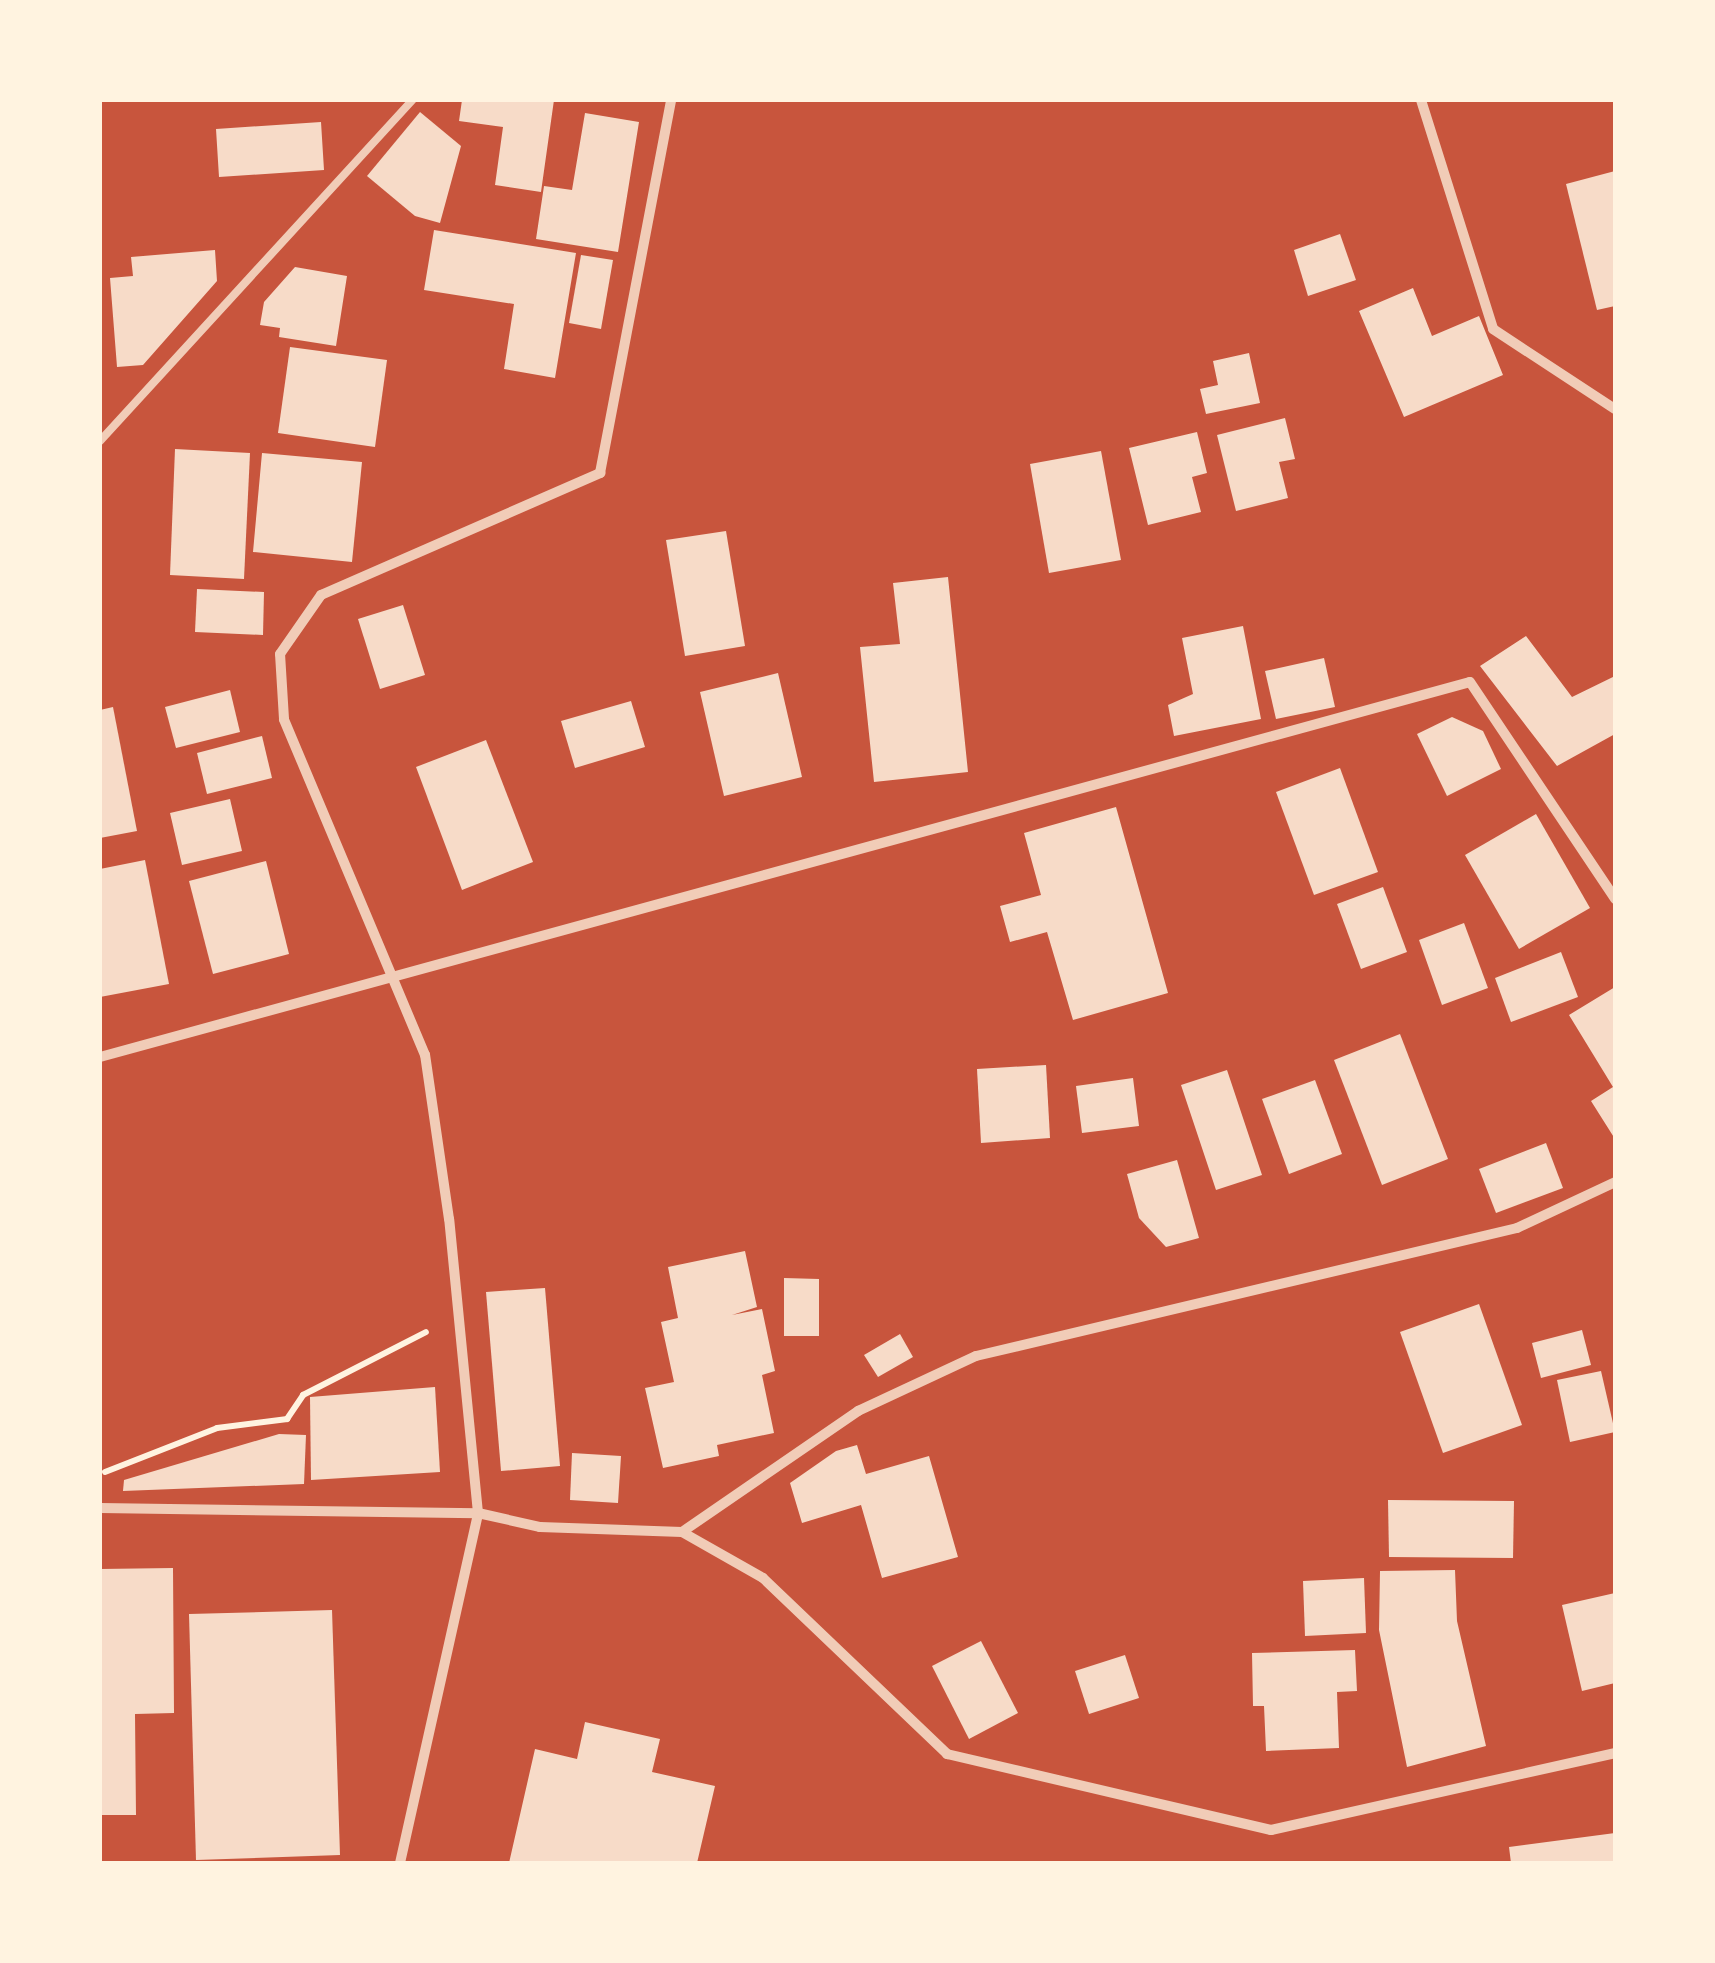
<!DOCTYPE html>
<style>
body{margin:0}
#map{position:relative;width:1715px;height:1963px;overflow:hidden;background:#c8553d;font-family:"Fira Sans",sans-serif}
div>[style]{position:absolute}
.building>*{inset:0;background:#f7dbc8}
.path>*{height:6px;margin:-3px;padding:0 3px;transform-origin:3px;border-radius:3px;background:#fff3e0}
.service>*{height:8px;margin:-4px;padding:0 4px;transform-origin:4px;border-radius:4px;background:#f1ccb7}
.minor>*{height:10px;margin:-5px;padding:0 5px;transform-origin:5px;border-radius:5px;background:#f1ccb7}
span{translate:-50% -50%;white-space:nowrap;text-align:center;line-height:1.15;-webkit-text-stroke:8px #fff3e0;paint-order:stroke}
.frame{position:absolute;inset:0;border:102px solid #fff3e0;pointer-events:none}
</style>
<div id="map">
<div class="building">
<i style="clip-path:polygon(462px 100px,554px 100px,541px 192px,495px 185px,503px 127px,459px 121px)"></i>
<i style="clip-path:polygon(420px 112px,461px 146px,440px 223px,415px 216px,367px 176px)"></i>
<i style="clip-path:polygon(585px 113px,639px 122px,618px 252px,536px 239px,544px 186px,572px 190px)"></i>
<i style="clip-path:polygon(321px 122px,324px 170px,219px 177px,216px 129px)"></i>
<i style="clip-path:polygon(1615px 171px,1615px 306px,1597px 310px,1566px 184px)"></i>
<i style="clip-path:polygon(434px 230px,576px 253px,555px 378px,504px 369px,514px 304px,424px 290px)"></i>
<i style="clip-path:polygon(1340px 234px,1356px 280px,1308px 296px,1294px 250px)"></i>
<i style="clip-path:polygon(215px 250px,217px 281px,143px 365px,117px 367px,110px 278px,133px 276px,131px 257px)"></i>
<i style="clip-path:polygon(581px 255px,613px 260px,601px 329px,569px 323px)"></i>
<i style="clip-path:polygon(295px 267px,347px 276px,336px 346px,279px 337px,280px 328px,260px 325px,264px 302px)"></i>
<i style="clip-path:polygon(1413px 288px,1432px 336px,1479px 316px,1503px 375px,1404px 417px,1359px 311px)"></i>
<i style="clip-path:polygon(290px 347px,387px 360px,375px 447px,278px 433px)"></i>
<i style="clip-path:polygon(1249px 353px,1260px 403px,1206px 414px,1200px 389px,1218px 385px,1213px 361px)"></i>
<i style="clip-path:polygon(1285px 418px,1295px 459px,1279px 462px,1288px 498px,1236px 511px,1217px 435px)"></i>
<i style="clip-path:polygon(1197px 432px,1207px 473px,1192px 477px,1201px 512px,1148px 525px,1129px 448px)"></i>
<i style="clip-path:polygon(175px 449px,250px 453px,244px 579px,170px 575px)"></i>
<i style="clip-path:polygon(1101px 451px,1121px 560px,1049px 573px,1030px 464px)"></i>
<i style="clip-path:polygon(262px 453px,362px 462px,352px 562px,253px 552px)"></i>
<i style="clip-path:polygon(726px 531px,745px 646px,685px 656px,666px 540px)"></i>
<i style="clip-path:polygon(948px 577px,968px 772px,874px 782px,860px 647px,900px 644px,893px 583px)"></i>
<i style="clip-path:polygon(197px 589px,264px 592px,263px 635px,195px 632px)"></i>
<i style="clip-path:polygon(403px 605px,425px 675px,380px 689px,358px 619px)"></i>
<i style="clip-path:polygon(1243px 626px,1261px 719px,1174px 736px,1168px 705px,1193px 694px,1182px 638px)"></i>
<i style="clip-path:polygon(1526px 636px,1572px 697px,1615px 676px,1615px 734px,1557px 766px,1480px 666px)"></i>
<i style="clip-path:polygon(1324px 658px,1335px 707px,1276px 719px,1265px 671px)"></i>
<i style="clip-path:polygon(778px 673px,802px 777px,724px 796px,700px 692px)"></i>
<i style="clip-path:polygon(230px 690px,240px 732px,176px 748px,165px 707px)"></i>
<i style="clip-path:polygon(631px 701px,645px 747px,575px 768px,561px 721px)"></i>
<i style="clip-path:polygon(113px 707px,137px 831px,100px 838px,100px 710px)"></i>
<i style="clip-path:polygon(1452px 717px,1483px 731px,1501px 769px,1447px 796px,1417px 734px)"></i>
<i style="clip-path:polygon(262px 736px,272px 778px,207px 794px,197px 753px)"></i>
<i style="clip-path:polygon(486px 740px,533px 862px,462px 890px,416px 767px)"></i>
<i style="clip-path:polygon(1340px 768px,1378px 872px,1314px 895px,1276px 792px)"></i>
<i style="clip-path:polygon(230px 799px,242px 851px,182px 865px,170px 813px)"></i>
<i style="clip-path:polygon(1116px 807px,1168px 993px,1073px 1020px,1047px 932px,1010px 942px,1000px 906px,1041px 895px,1024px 833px)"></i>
<i style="clip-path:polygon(1536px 814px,1590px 908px,1519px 949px,1465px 855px)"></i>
<i style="clip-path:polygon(145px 860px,169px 984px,100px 997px,100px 869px)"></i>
<i style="clip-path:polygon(266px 861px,289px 954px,213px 974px,189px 881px)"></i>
<i style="clip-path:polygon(1383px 887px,1407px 952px,1361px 969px,1337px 904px)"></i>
<i style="clip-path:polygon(1464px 923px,1488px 988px,1442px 1005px,1419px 940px)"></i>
<i style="clip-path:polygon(1561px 952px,1578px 997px,1511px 1022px,1495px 978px)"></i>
<i style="clip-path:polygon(1615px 987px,1615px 1139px,1591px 1101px,1613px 1087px,1569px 1015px)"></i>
<i style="clip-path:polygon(1400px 1034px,1448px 1159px,1382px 1185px,1334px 1060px)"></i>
<i style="clip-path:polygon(1046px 1065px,1050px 1138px,981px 1143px,977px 1069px)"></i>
<i style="clip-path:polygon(1227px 1070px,1262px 1175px,1216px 1190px,1181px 1085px)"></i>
<i style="clip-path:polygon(1133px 1078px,1139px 1126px,1082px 1133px,1076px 1086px)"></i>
<i style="clip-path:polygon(1315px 1080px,1342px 1154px,1289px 1174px,1262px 1099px)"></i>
<i style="clip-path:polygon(1546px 1143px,1563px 1188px,1496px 1213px,1479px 1169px)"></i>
<i style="clip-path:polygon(1177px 1160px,1199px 1238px,1166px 1247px,1139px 1218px,1127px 1174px)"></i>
<i style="clip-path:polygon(745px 1251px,757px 1307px,732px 1315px,762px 1309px,775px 1371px,762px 1375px,774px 1433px,717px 1445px,719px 1456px,663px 1468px,645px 1388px,674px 1382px,661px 1322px,678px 1318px,668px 1267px)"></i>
<i style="clip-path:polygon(784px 1278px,819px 1279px,819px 1336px,784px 1336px)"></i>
<i style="clip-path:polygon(545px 1288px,560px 1466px,501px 1471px,486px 1292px)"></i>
<i style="clip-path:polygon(1479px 1304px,1522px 1425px,1443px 1453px,1400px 1332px)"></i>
<i style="clip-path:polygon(1582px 1330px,1591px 1365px,1541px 1378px,1532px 1343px)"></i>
<i style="clip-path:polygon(900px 1334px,913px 1357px,878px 1377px,864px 1355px)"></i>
<i style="clip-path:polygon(1601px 1371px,1615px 1432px,1570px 1442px,1557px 1380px)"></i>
<i style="clip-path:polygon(435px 1387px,440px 1472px,311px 1480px,310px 1397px)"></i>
<i style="clip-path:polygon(279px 1434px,306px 1435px,304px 1484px,123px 1491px,124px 1480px)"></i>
<i style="clip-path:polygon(857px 1445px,866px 1474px,929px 1456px,958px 1557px,882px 1578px,861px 1505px,802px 1523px,790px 1483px,836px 1451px)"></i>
<i style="clip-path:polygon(572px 1453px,621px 1456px,618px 1503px,570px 1500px)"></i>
<i style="clip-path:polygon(1388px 1500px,1514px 1501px,1513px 1558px,1389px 1557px)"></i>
<i style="clip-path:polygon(173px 1568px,174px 1713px,135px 1714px,136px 1815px,100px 1815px,100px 1569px)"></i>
<i style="clip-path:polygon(1455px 1570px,1457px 1621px,1486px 1746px,1407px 1767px,1379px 1630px,1380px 1571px)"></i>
<i style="clip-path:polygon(1364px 1578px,1366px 1633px,1305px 1636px,1303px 1581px)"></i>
<i style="clip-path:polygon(1615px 1593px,1615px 1683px,1582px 1691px,1562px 1605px)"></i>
<i style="clip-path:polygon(332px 1610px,340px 1855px,196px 1860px,189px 1614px)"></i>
<i style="clip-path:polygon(981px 1641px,1018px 1713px,969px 1739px,932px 1666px)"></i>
<i style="clip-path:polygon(1355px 1650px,1357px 1691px,1337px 1692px,1339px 1748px,1266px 1751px,1264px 1706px,1253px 1706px,1252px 1653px)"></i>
<i style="clip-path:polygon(1125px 1655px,1139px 1698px,1089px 1714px,1075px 1671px)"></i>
<i style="clip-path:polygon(585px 1722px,660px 1739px,652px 1772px,715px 1786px,697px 1863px,509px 1863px,535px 1749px,577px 1759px)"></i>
<i style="clip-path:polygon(1615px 1833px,1615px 1863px,1511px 1863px,1509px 1847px)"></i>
</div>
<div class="path">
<i style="left:105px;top:1472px;width:120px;rotate:-21.4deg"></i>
<i style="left:217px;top:1428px;width:71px;rotate:-7.3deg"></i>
<i style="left:287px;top:1419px;width:29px;rotate:-56deg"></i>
<i style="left:303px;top:1395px;width:138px;rotate:-27.1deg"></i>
</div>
<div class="service">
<i style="left:100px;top:441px;width:463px;rotate:-47.5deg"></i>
</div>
<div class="minor">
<i style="left:1421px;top:100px;width:240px;rotate:72.5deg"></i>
<i style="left:1493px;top:329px;width:146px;rotate:33.3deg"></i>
<i style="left:100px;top:1057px;width:1420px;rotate:-15.31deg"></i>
<i style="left:1470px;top:682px;width:261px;rotate:56.2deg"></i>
<i style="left:100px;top:1508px;width:378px;rotate:0.8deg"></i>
<i style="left:478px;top:1513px;width:64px;rotate:12.7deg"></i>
<i style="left:540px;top:1527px;width:142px;rotate:2deg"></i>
<i style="left:682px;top:1532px;width:214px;rotate:-34.5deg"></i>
<i style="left:858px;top:1411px;width:130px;rotate:-25deg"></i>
<i style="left:976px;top:1356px;width:556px;rotate:-13.31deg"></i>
<i style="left:1517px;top:1228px;width:108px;rotate:-25.1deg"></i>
<i style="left:682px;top:1532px;width:93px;rotate:29.6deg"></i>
<i style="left:763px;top:1578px;width:255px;rotate:43.7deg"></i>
<i style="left:947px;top:1754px;width:333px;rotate:13.2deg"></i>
<i style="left:1271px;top:1830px;width:353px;rotate:-12.6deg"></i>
<i style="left:400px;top:1863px;width:359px;rotate:-77.4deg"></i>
<i style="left:478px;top:1513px;width:295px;rotate:-95.6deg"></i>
<i style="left:449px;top:1219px;width:166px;rotate:-98.3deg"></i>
<i style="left:425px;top:1055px;width:364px;rotate:-112.8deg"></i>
<i style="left:284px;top:719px;width:65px;rotate:-93.5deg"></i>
<i style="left:280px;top:654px;width:72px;rotate:-55.2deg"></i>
<i style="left:321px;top:595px;width:305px;rotate:-23.6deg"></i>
<i style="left:600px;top:473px;width:380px;rotate:-79.2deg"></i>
</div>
<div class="frame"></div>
</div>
